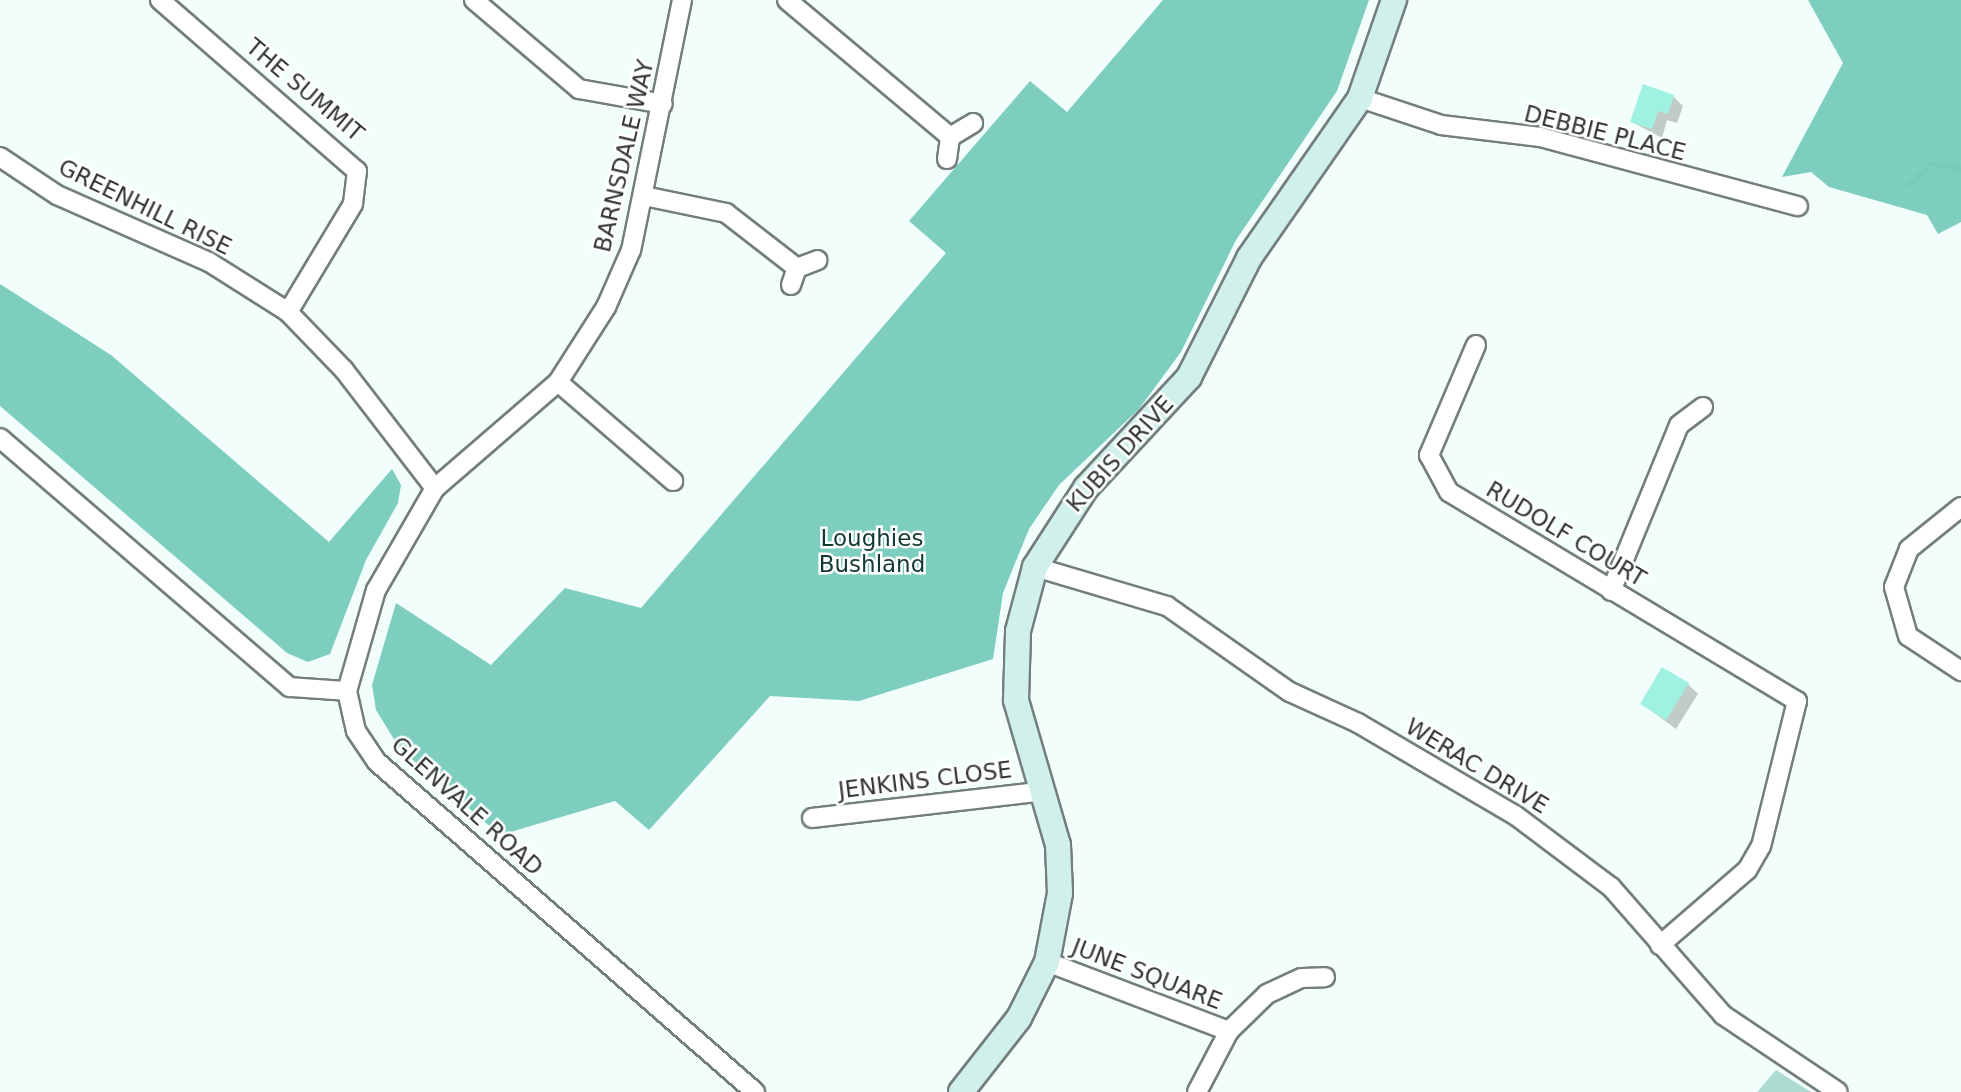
<!DOCTYPE html>
<style>
body{margin:0}
#map{position:relative;width:1961px;height:1092px;overflow:hidden;background:#f2fefb;font-family:"DejaVu Sans",sans-serif}
div>[style]{position:absolute}
.green>*{inset:0;background:#addbd1}
.forest>*{inset:0;background:#7dcebf}
.shadow>*{inset:0;background:#0003}
.stream>*{height:5px;margin:-2.5px;padding:0 2.5px;transform-origin:2.5px;border-radius:2.5px;background:#7acabb}
.building>*{inset:0;background:#9ff1e1}
.roads{filter:drop-shadow(2px 0 #747e7c) drop-shadow(-2px 0 #747e7c) drop-shadow(0 2px #747e7c) drop-shadow(0 -2px #747e7c)}
.street>*{height:18px;margin:-9px;padding:0 9px;transform-origin:9px;border-radius:9px;background:#fff}
.secondary>*{height:24px;margin:-12px;padding:0 12px;transform-origin:12px;border-radius:12px;background:#d0f1eb}
span{translate:-50% -50%;white-space:nowrap;text-align:center;line-height:1.15;-webkit-text-stroke:5px #fff;paint-order:stroke}
.street-label{font-size:23px;color:#323736}
.park-label{font-size:23px;color:#133933}
</style>
<div id="map">
<div class="green">
<i style="clip-path:polygon(1776px 1070px,1811px 1092px,1757px 1092px)"></i>
</div>
<div class="forest">
<i style="clip-path:polygon(1163px 0,1369px 0,1337px 91px,1236px 240px,1181px 352px,1139px 409px,1059px 485px,1029px 529px,1003px 593px,993px 659px,859px 701px,770px 696px,649px 830px,615px 801px,500px 835px,400px 749px,376px 710px,372px 685px,396px 603px,491px 665px,565px 588px,641px 608px,946px 253px,909px 221px,1030px 81px,1067px 112px)"></i>
<i style="clip-path:polygon(1808px 0,1961px 0,1961px 222px,1938px 234px,1927px 215px,1829px 187px,1811px 172px,1782px 177px,1843px 63px)"></i>
<i style="clip-path:polygon(0 284px,111px 355px,329px 542px,392px 469px,401px 485px,398px 503px,366px 560px,330px 654px,308px 662px,287px 653px,0 406px)"></i>
</div>
<div class="shadow">
<i style="clip-path:polygon(1673px 96px,1683px 106px,1677px 123px,1667px 120px,1662px 138px,1632px 122px)"></i>
<i style="clip-path:polygon(1688px 684px,1698px 694px,1676px 729px,1642px 704px)"></i>
</div>
<div class="stream">
<i style="left:1909px;top:184px;width:30px;rotate:-44deg"></i>
<i style="left:1931px;top:163px;width:31px;rotate:11deg"></i>
</div>
<div class="building">
<i style="clip-path:polygon(1643px 84px,1674px 95px,1668px 114px,1658px 111px,1652px 129px,1630px 122px)"></i>
<i style="clip-path:polygon(1662px 667px,1689px 683px,1666px 720px,1640px 704px)"></i>
</div>
<div class="roads">
<div class="street">
<i style="left:160px;top:0;width:261px;rotate:41deg"></i>
<i style="left:357px;top:171px;width:33px;rotate:97deg"></i>
<i style="left:353px;top:204px;width:126px;rotate:121deg"></i>
<i style="left:474px;top:0;width:138px;rotate:40.3deg"></i>
<i style="left:579px;top:89px;width:85px;rotate:10.1deg"></i>
<i style="left:682px;top:0;width:255px;rotate:101.5deg"></i>
<i style="left:631px;top:250px;width:62px;rotate:113.7deg"></i>
<i style="left:606px;top:307px;width:89px;rotate:122.6deg"></i>
<i style="left:558px;top:382px;width:162px;rotate:139.2deg"></i>
<i style="left:435px;top:488px;width:118px;rotate:120deg"></i>
<i style="left:376px;top:590px;width:105px;rotate:106deg"></i>
<i style="left:347px;top:691px;width:41px;rotate:77.3deg"></i>
<i style="left:356px;top:731px;width:37px;rotate:56deg"></i>
<i style="left:377px;top:762px;width:502px;rotate:41.12deg"></i>
<i style="left:787px;top:0;width:213px;rotate:40deg"></i>
<i style="left:1360px;top:98px;width:85px;rotate:18.4deg"></i>
<i style="left:1441px;top:125px;width:100px;rotate:6.9deg"></i>
<i style="left:1540px;top:137px;width:267px;rotate:15deg"></i>
<i style="left:0;top:157px;width:69px;rotate:33.7deg"></i>
<i style="left:57px;top:195px;width:166px;rotate:23.8deg"></i>
<i style="left:209px;top:262px;width:93px;rotate:32.3deg"></i>
<i style="left:288px;top:312px;width:81px;rotate:46deg"></i>
<i style="left:344px;top:370px;width:149px;rotate:52.4deg"></i>
<i style="left:947px;top:159px;width:22px;rotate:-82deg"></i>
<i style="left:950px;top:137px;width:27px;rotate:-31deg"></i>
<i style="left:644px;top:196px;width:84px;rotate:11.7deg"></i>
<i style="left:726px;top:213px;width:90px;rotate:37.8deg"></i>
<i style="left:791px;top:285px;width:18px;rotate:-71deg"></i>
<i style="left:797px;top:268px;width:22px;rotate:-21deg"></i>
<i style="left:1476px;top:345px;width:120px;rotate:113.1deg"></i>
<i style="left:1429px;top:455px;width:42px;rotate:61.6deg"></i>
<i style="left:1449px;top:492px;width:406px;rotate:31deg"></i>
<i style="left:1797px;top:701px;width:149px;rotate:103.9deg"></i>
<i style="left:1761px;top:846px;width:28px;rotate:120deg"></i>
<i style="left:1747px;top:870px;width:115px;rotate:139.2deg"></i>
<i style="left:558px;top:382px;width:152px;rotate:40.7deg"></i>
<i style="left:0;top:438px;width:382px;rotate:40.7deg"></i>
<i style="left:290px;top:687px;width:57px;rotate:4deg"></i>
<i style="left:1961px;top:507px;width:67px;rotate:141.1deg"></i>
<i style="left:1909px;top:549px;width:41px;rotate:111.5deg"></i>
<i style="left:1894px;top:587px;width:51px;rotate:74.1deg"></i>
<i style="left:1908px;top:636px;width:64px;rotate:33.4deg"></i>
<i style="left:1035px;top:567px;width:138px;rotate:16.5deg"></i>
<i style="left:1167px;top:606px;width:150px;rotate:35deg"></i>
<i style="left:1290px;top:692px;width:75px;rotate:24.5deg"></i>
<i style="left:1358px;top:723px;width:182px;rotate:30.4deg"></i>
<i style="left:1515px;top:815px;width:120px;rotate:36.9deg"></i>
<i style="left:1611px;top:887px;width:170px;rotate:48.8deg"></i>
<i style="left:1723px;top:1015px;width:138px;rotate:33.8deg"></i>
<i style="left:1611px;top:591px;width:179px;rotate:-67.7deg"></i>
<i style="left:1679px;top:425px;width:30px;rotate:-37deg"></i>
<i style="left:812px;top:818px;width:234px;rotate:-6.6deg"></i>
<i style="left:1047px;top:962px;width:195px;rotate:20.8deg"></i>
<i style="left:1197px;top:1092px;width:69px;rotate:-62.3deg"></i>
<i style="left:1229px;top:1031px;width:53px;rotate:-44.2deg"></i>
<i style="left:1267px;top:994px;width:38px;rotate:-25deg"></i>
<i style="left:1302px;top:978px;width:23px;rotate:-2deg"></i>
</div>
<div class="secondary">
<i style="left:961px;top:1092px;width:94px;rotate:-51.9deg"></i>
<i style="left:1019px;top:1018px;width:63px;rotate:-63.4deg"></i>
<i style="left:1047px;top:962px;width:70px;rotate:-79.3deg"></i>
<i style="left:1060px;top:893px;width:48px;rotate:-92.4deg"></i>
<i style="left:1058px;top:845px;width:151px;rotate:-106.2deg"></i>
<i style="left:1016px;top:700px;width:69px;rotate:-88.3deg"></i>
<i style="left:1018px;top:631px;width:66px;rotate:-75.1deg"></i>
<i style="left:1035px;top:567px;width:94px;rotate:-57.2deg"></i>
<i style="left:1086px;top:488px;width:151px;rotate:-47.1deg"></i>
<i style="left:1189px;top:377px;width:133px;rotate:-63.2deg"></i>
<i style="left:1249px;top:258px;width:195px;rotate:-55.2deg"></i>
<i style="left:1360px;top:98px;width:104px;rotate:-70.9deg"></i>
</div>
</div>
<div class="street-label">
<span style="left:305px;top:90px;rotate:40deg">THE SUMMIT</span>
<span style="left:1605px;top:133px;rotate:14deg">DEBBIE PLACE</span>
<span style="left:624px;top:156px;rotate:-77deg">BARNSDALE WAY</span>
<span style="left:145px;top:207px;rotate:26deg">GREENHILL RISE</span>
<span style="left:1120px;top:454px;rotate:-48deg">KUBIS DRIVE</span>
<span style="left:1566px;top:534px;rotate:31deg">RUDOLF COURT</span>
<span style="left:1477px;top:766px;rotate:31deg">WERAC DRIVE</span>
<span style="left:925px;top:780px;rotate:-7deg">JENKINS CLOSE</span>
<span style="left:467px;top:806px;rotate:42deg">GLENVALE ROAD</span>
<span style="left:1147px;top:974px;rotate:21deg">JUNE SQUARE</span>
</div>
<div class="park-label">
<span style="left:872px;top:551px">Loughies<br>Bushland</span>
</div>
</div>
